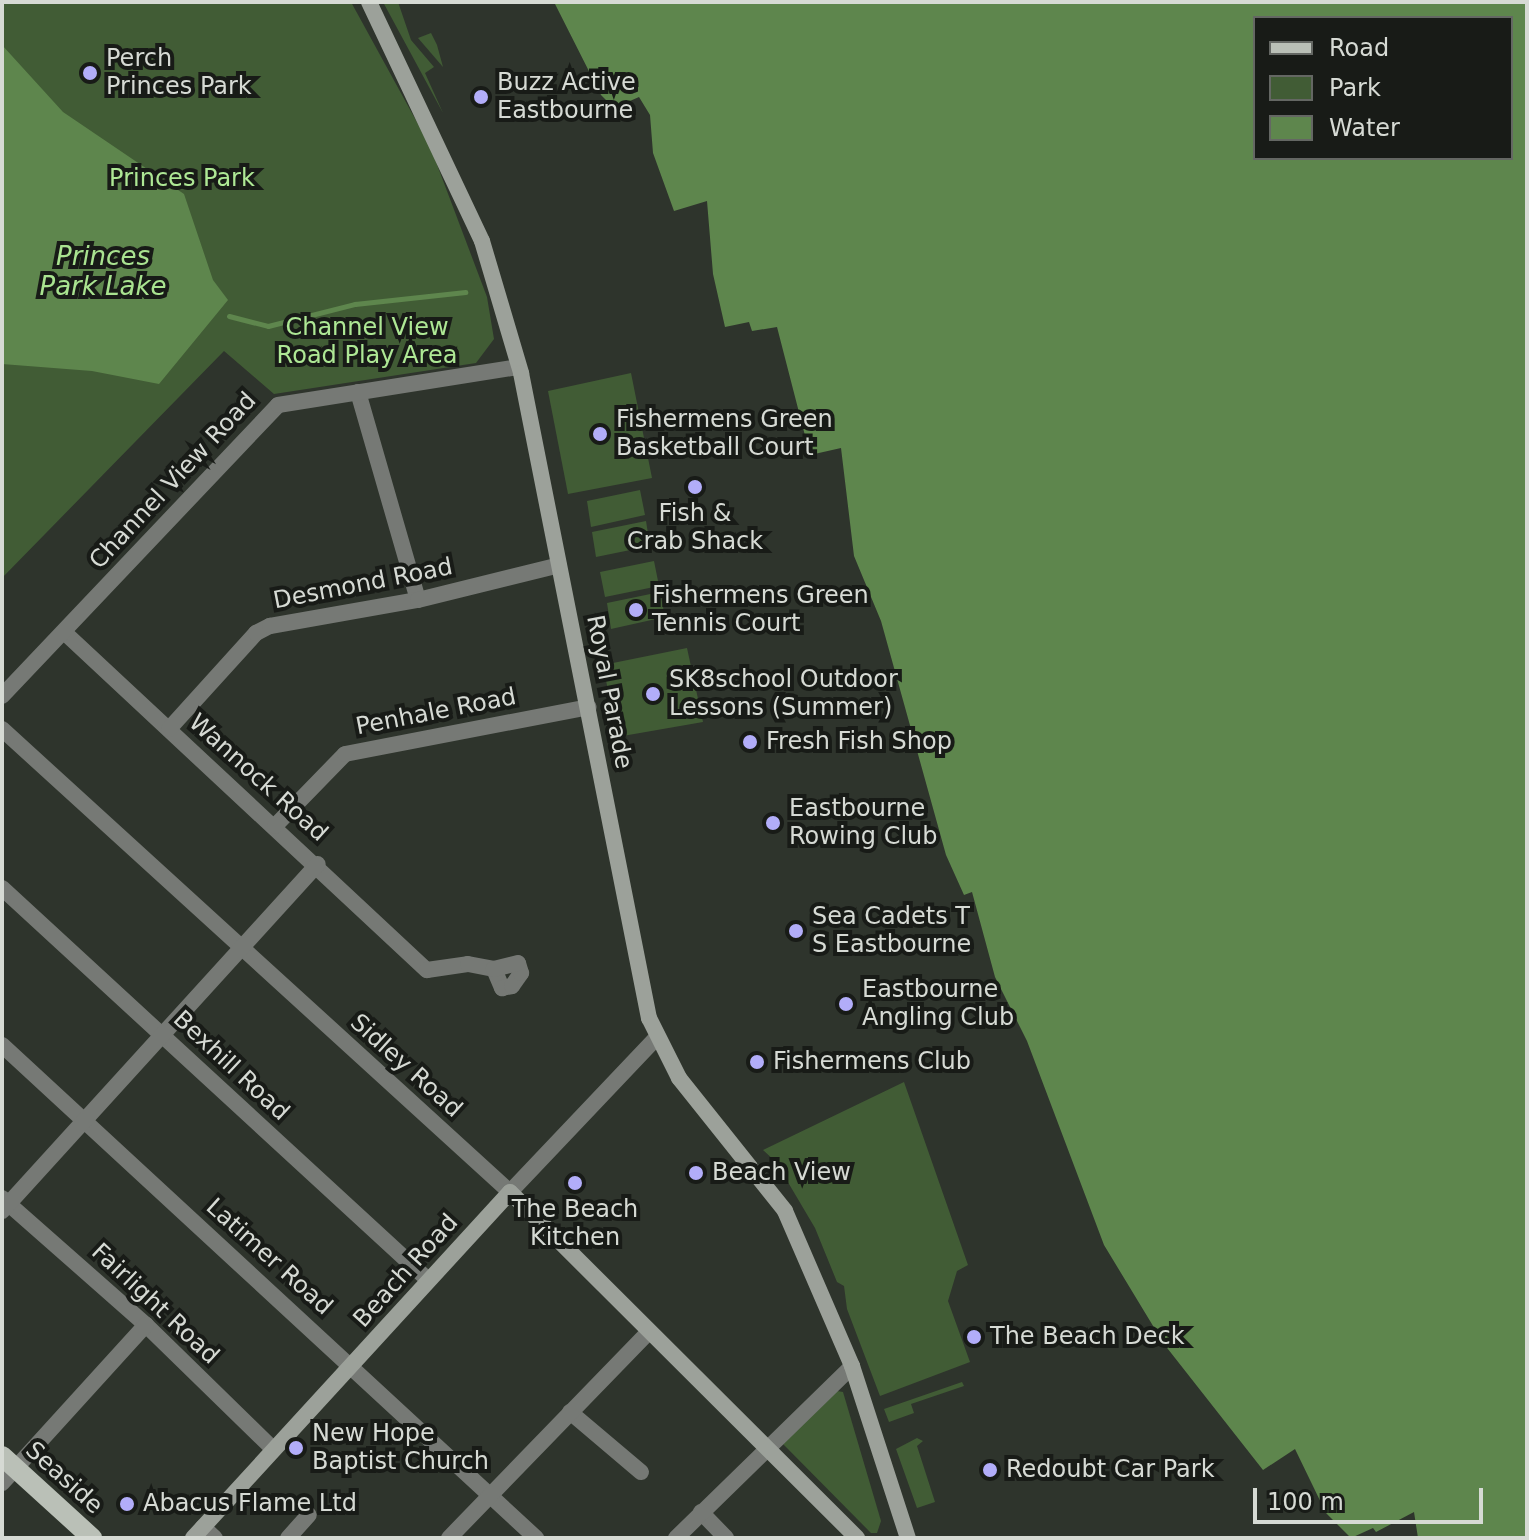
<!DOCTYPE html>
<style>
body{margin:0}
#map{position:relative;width:1529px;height:1540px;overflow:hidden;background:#2e342c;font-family:"DejaVu Sans",sans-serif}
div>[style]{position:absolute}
.green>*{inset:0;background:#415c35}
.water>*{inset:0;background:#5e864d}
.stream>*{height:5px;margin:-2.5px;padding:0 2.5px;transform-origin:2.5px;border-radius:2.5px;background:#5e864d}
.street>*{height:16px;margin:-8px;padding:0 8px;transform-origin:8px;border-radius:8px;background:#767975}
.secondary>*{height:16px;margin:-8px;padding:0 8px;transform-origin:8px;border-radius:8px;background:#9ca19a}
.primary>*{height:20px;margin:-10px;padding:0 10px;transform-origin:10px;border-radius:10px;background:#bac0b7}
.dots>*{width:22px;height:22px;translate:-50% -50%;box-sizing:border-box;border:4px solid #181b17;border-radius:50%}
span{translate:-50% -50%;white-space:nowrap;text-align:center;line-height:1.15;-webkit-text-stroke:8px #181b17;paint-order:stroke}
.poi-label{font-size:24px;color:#d6dad4}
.left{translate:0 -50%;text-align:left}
.park-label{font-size:24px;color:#aee895}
.street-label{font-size:24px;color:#d6dad4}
.water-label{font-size:26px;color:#a9e390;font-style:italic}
.frame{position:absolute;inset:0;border:4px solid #d6dad4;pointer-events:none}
.legend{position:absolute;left:1253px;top:16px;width:260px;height:144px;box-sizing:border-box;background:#181b17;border:2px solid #646763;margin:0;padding:10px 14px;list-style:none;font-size:24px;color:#d6dad4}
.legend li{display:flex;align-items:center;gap:16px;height:40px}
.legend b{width:40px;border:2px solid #646763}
.scale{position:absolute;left:1253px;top:1488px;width:230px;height:36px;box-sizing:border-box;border:4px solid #d6dad4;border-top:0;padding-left:10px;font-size:24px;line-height:28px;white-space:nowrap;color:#d6dad4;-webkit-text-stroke:6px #181b17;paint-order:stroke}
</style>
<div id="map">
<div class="green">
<i style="clip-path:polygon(2px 2px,351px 2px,430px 146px,487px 297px,494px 339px,476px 363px,274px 394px,224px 351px,2px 578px)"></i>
<i style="clip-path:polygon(383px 2px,398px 2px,411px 40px,434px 67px,425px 73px,443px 113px)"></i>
<i style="clip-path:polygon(431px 33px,437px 45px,443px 67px,418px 38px)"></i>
<i style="clip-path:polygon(631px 373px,652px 478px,568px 494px,548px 391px)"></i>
<i style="clip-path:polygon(640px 490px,645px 515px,591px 527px,587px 501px)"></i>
<i style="clip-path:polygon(646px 521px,650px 546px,596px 557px,592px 532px)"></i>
<i style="clip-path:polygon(654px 561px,659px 586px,605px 597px,600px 572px)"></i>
<i style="clip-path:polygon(660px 592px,665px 617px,611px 629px,607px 603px)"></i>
<i style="clip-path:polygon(687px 648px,703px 722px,617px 737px,603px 665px)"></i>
<i style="clip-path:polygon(904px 1082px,968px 1265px,957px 1271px,948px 1301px,970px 1362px,880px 1396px,847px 1309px,844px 1286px,837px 1282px,815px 1228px,776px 1162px,763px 1150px)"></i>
<i style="clip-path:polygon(962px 1382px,964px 1386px,911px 1404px,914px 1413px,889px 1422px,884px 1409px)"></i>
<i style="clip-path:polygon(837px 1391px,843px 1392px,881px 1521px,877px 1533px,871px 1533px,781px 1442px)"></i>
<i style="clip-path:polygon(917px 1438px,923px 1441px,917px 1446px,935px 1502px,917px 1508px,896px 1449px)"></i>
</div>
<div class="water">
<i style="clip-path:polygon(evenodd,554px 2px,1527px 2px,1527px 1538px,1418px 1538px,1414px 1512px,1376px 1532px,1373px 1528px,1351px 1538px,1326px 1513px,1295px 1449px,1263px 1470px,1164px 1344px,1104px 1245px,1027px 1041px,995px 977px,972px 892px,964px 895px,946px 855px,881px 621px,854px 556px,841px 448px,810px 455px,777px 327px,752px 331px,749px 322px,725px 327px,713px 274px,707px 201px,674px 211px,653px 153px,650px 115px,639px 97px,614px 108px,601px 95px,554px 2px,1255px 18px,1511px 18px,1511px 158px,1255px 158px,1255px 18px)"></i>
<i style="clip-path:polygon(2px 45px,63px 112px,184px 194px,213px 280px,228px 300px,159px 384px,92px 371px,2px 364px)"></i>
</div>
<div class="stream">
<i style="left:229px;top:316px;width:40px;rotate:14.4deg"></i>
<i style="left:268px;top:326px;width:90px;rotate:-14.2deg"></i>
<i style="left:355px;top:304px;width:111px;rotate:-6.2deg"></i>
</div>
<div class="street">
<i style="left:358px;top:392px;width:216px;rotate:73.9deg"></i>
<i style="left:64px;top:632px;width:496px;rotate:43deg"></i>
<i style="left:427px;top:970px;width:41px;rotate:-8.3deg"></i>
<i style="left:468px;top:964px;width:26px;rotate:11deg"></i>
<i style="left:494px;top:969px;width:21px;rotate:67deg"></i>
<i style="left:502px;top:988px;width:10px;rotate:-11deg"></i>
<i style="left:512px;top:986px;width:16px;rotate:-55deg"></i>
<i style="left:521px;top:973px;width:10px;rotate:-107deg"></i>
<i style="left:518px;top:963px;width:25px;rotate:166deg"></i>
<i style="left:2px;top:696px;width:401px;rotate:-46.5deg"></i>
<i style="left:278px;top:405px;width:242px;rotate:-9deg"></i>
<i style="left:2px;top:729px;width:687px;rotate:42.35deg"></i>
<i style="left:510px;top:1192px;width:214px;rotate:-46.5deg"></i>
<i style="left:169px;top:729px;width:130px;rotate:-47.8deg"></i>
<i style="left:256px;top:633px;width:16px;rotate:-27deg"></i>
<i style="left:270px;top:626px;width:150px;rotate:-10deg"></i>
<i style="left:418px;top:600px;width:145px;rotate:-13.9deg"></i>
<i style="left:275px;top:826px;width:100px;rotate:-45.8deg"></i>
<i style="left:345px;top:754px;width:248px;rotate:-10.9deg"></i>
<i style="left:2px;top:888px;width:577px;rotate:42.61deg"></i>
<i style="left:2px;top:1045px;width:727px;rotate:42.71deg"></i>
<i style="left:2px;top:1198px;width:192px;rotate:41.4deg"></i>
<i style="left:146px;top:1325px;width:177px;rotate:44.3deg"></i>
<i style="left:2px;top:1211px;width:469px;rotate:-47.7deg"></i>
<i style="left:570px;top:1412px;width:93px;rotate:40.2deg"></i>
<i style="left:2px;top:1483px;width:214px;rotate:-47.7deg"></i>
<i style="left:701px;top:1512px;width:36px;rotate:46deg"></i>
<i style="left:203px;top:1527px;width:16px;rotate:43deg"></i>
<i style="left:288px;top:1538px;width:31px;rotate:-48deg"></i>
<i style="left:449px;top:1538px;width:286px;rotate:-45.9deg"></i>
<i style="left:676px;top:1538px;width:246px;rotate:-44.3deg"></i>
</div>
<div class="secondary">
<i style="left:369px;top:2px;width:264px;rotate:64.7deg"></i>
<i style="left:482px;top:241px;width:138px;rotate:73.5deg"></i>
<i style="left:521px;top:373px;width:658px;rotate:78.78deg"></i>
<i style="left:649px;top:1018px;width:67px;rotate:63.4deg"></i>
<i style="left:679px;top:1078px;width:170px;rotate:51.4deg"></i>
<i style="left:785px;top:1211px;width:169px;rotate:66.6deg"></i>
<i style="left:852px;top:1366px;width:181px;rotate:72deg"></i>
<i style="left:193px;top:1538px;width:469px;rotate:-47.5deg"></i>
<i style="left:510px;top:1192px;width:490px;rotate:44.9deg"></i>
</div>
<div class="primary">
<i style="left:2px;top:1456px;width:122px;rotate:42.3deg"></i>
</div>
<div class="dots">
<i style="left:90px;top:73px;background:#b2adf9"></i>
<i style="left:481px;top:97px;background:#b2adf9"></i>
<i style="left:600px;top:434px;background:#b2adf9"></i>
<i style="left:695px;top:487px;background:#b2adf9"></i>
<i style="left:636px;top:610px;background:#b2adf9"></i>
<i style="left:653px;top:694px;background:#b2adf9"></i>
<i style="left:750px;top:742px;background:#b2adf9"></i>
<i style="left:773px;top:823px;background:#b2adf9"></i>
<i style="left:796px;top:931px;background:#b2adf9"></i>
<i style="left:846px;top:1004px;background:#b2adf9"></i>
<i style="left:757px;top:1062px;background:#b2adf9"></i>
<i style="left:696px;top:1173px;background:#b2adf9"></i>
<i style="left:575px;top:1183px;background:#b2adf9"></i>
<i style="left:974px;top:1337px;background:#b2adf9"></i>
<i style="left:296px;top:1448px;background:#b2adf9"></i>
<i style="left:990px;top:1470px;background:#b2adf9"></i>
<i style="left:127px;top:1504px;background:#b2adf9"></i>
</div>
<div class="poi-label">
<span class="left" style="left:106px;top:73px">Perch<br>Princes Park</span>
<span class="left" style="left:497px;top:97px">Buzz Active<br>Eastbourne</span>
<span class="left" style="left:616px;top:434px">Fishermens Green<br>Basketball Court</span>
<span style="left:695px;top:528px">Fish &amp;<br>Crab Shack</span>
<span class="left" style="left:652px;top:610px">Fishermens Green<br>Tennis Court</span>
<span class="left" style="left:669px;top:694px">SK8school Outdoor<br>Lessons (Summer)</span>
<span class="left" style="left:766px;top:742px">Fresh Fish Shop</span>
<span class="left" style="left:789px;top:823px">Eastbourne<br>Rowing Club</span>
<span class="left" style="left:812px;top:931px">Sea Cadets T<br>S Eastbourne</span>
<span class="left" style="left:862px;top:1004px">Eastbourne<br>Angling Club</span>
<span class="left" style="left:773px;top:1062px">Fishermens Club</span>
<span class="left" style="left:712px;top:1173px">Beach View</span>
<span style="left:575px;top:1224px">The Beach<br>Kitchen</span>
<span class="left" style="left:990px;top:1337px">The Beach Deck</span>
<span class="left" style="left:312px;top:1448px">New Hope<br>Baptist Church</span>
<span class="left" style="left:1006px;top:1470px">Redoubt Car Park</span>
<span class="left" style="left:143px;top:1504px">Abacus Flame Ltd</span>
</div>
<div class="park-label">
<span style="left:182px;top:179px">Princes Park</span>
<span style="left:367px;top:342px">Channel View<br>Road Play Area</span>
</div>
<div class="street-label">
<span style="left:173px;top:481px;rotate:-47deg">Channel View Road</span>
<span style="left:363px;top:584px;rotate:-11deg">Desmond Road</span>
<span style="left:609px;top:692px;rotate:79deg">Royal Parade</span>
<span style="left:436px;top:712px;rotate:-11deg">Penhale Road</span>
<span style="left:258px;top:778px;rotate:42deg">Wannock Road</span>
<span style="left:231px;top:1066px;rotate:43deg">Bexhill Road</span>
<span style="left:406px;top:1066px;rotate:42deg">Sidley Road</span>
<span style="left:269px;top:1257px;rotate:42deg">Latimer Road</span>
<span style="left:406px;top:1271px;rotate:-48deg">Beach Road</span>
<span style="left:155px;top:1304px;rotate:43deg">Fairlight Road</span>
<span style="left:64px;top:1478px;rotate:42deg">Seaside</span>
</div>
<div class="water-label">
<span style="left:103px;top:272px">Princes<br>Park Lake</span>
</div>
<div class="frame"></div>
<ul class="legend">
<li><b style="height:10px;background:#bac0b7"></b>Road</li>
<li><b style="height:22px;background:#415c35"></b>Park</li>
<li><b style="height:22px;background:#5e864d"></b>Water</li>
</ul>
<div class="scale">100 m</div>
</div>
